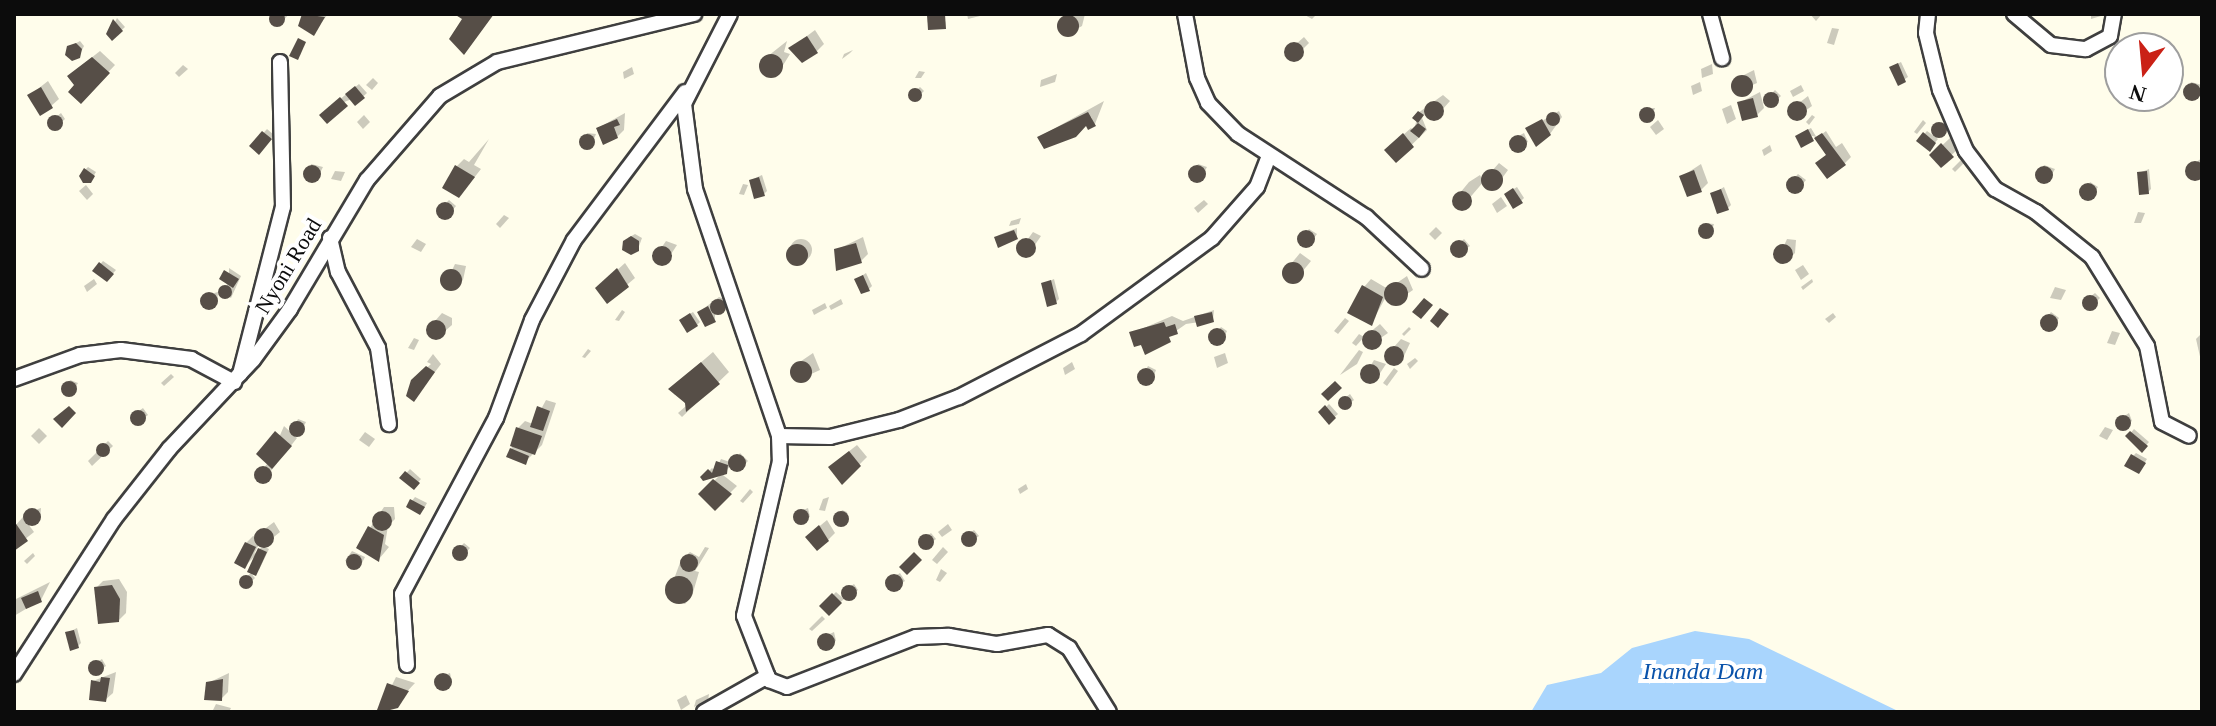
<!DOCTYPE html>
<style>
body{margin:0}
#map{position:relative;width:2216px;height:726px;overflow:hidden;background:#fffdeb;font-family:Georgia,serif}
div>[style]{position:absolute}
.water>*{inset:0;background:#a9d5fd}
.shadow>*{inset:0;background:#0003}
.round{border-radius:50%}
.building>*{inset:0;background:#564e47}
.roads{filter:drop-shadow(2px 0 #3f3f3f) drop-shadow(-2px 0 #3f3f3f) drop-shadow(0 2px #3f3f3f) drop-shadow(0 -2px #3f3f3f)}
.minor>*{height:14px;margin:-7px;padding:0 7px;transform-origin:7px;border-radius:7px;background:#fff}
span{translate:-50% -50%;white-space:nowrap;text-align:center;line-height:1.15;-webkit-text-stroke:8px #fff;paint-order:stroke}
.street-label{font-size:22px;color:#0c0c0c}
.water-label{font-size:24px;color:#0952aa;font-style:italic}
.frame{position:absolute;inset:0;border:16px solid #0c0c0c;pointer-events:none}
.north{position:absolute;left:2104px;top:32px;width:80px;height:80px;box-sizing:border-box;background:#fff;border:2px solid #9e9e9e;border-radius:50%;rotate:196deg;font-size:22px;font-weight:700;line-height:32px;text-align:center;color:#0c0c0c}
.north::after{content:'';display:block;margin:auto;width:28px;height:36px;background:#ca2116;clip-path:polygon(50% 0,100% 100%,50% 72%,0 100%)}
</style>
<div id="map">
<div class="water">
<i style="clip-path:polygon(1695px 631px,1749px 639px,1900px 712px,1531px 712px,1547px 685px,1601px 673px,1632px 648px)"></i>
</div>
<div class="shadow">
<i style="clip-path:polygon(271px 14px,289px 14px,282px 22px,270px 18px)"></i>
<i style="clip-path:polygon(306px 14px,328px 14px,313px 33px,301px 26px)"></i>
<i style="clip-path:polygon(967px 14px,979px 14px,980px 16px,968px 19px)"></i>
<i style="clip-path:polygon(1068px 14px,1085px 14px,1082px 26px,1066px 35px,1060px 30px)"></i>
<i style="clip-path:polygon(1303px 14px,1317px 14px,1312px 19px)"></i>
<i style="clip-path:polygon(1810px 14px,1822px 14px,1816px 21px)"></i>
<i style="clip-path:polygon(2091px 14px,2101px 14px,2101px 16px,2091px 19px)"></i>
<i style="clip-path:polygon(117px 18px,125px 27px,113px 38px,109px 34px)"></i>
<i style="clip-path:polygon(1832px 28px,1839px 29px,1834px 45px,1827px 43px)"></i>
<i style="clip-path:polygon(815px 30px,824px 44px,817px 51px,791px 48px)"></i>
<i style="clip-path:polygon(1304px 37px,1309px 43px,1292px 60px,1286px 53px)"></i>
<i style="clip-path:polygon(80px 41px,84px 46px,79px 56px,69px 47px)"></i>
<i style="clip-path:polygon(787px 41px,784px 52px,790px 54px,782px 67px,774px 75px,766px 74px,761px 68px,768px 56px)"></i>
<i style="clip-path:polygon(853px 50px,850px 53px,842px 59px,844px 54px)"></i>
<i style="clip-path:polygon(100px 51px,115px 65px,81px 101px,77px 69px)"></i>
<i style="clip-path:polygon(1901px 62px,1908px 77px,1899px 83px,1895px 65px)"></i>
<i style="clip-path:polygon(1712px 64px,1713px 74px,1702px 78px,1701px 69px)"></i>
<i style="clip-path:polygon(183px 65px,188px 69px,179px 77px,175px 73px)"></i>
<i style="clip-path:polygon(632px 67px,634px 74px,624px 79px,623px 72px)"></i>
<i style="clip-path:polygon(1754px 70px,1757px 83px,1737px 92px,1736px 79px)"></i>
<i style="clip-path:polygon(919px 71px,925px 72px,921px 78px,915px 78px)"></i>
<i style="clip-path:polygon(1057px 74px,1055px 82px,1040px 87px,1041px 80px)"></i>
<i style="clip-path:polygon(373px 78px,378px 83px,372px 90px,366px 85px)"></i>
<i style="clip-path:polygon(48px 81px,59px 99px,51px 106px,30px 95px)"></i>
<i style="clip-path:polygon(1700px 82px,1702px 91px,1693px 95px,1691px 86px)"></i>
<i style="clip-path:polygon(2191px 82px,2202px 85px,2197px 97px,2185px 94px)"></i>
<i style="clip-path:polygon(359px 84px,367px 93px,355px 104px,352px 99px,329px 108px)"></i>
<i style="clip-path:polygon(1801px 85px,1804px 91px,1793px 97px,1790px 91px)"></i>
<i style="clip-path:polygon(920px 87px,924px 91px,915px 100px,911px 95px)"></i>
<i style="clip-path:polygon(1775px 90px,1781px 96px,1770px 106px,1765px 101px)"></i>
<i style="clip-path:polygon(1760px 92px,1764px 108px,1757px 115px,1739px 103px)"></i>
<i style="clip-path:polygon(1443px 95px,1450px 101px,1434px 119px,1426px 111px,1422px 118px,1427px 130px,1396px 160px,1394px 143px,1411px 128px,1414px 131px,1418px 113px)"></i>
<i style="clip-path:polygon(1808px 96px,1812px 106px,1795px 118px,1790px 110px)"></i>
<i style="clip-path:polygon(1104px 101px,1095px 124px,1088px 126px,1092px 117px,1075px 135px,1039px 137px)"></i>
<i style="clip-path:polygon(1731px 105px,1736px 119px,1727px 124px,1722px 109px)"></i>
<i style="clip-path:polygon(1646px 108px,1655px 108px,1651px 120px,1642px 118px)"></i>
<i style="clip-path:polygon(1559px 111px,1562px 117px,1550px 134px,1528px 129px)"></i>
<i style="clip-path:polygon(61px 113px,65px 119px,55px 128px,50px 122px)"></i>
<i style="clip-path:polygon(625px 113px,624px 130px,617px 137px,598px 128px)"></i>
<i style="clip-path:polygon(364px 115px,370px 122px,363px 129px,357px 122px)"></i>
<i style="clip-path:polygon(1812px 115px,1815px 117px,1809px 125px,1806px 122px)"></i>
<i style="clip-path:polygon(1658px 120px,1664px 129px,1656px 135px,1650px 127px)"></i>
<i style="clip-path:polygon(1923px 120px,1926px 123px,1917px 134px,1914px 132px)"></i>
<i style="clip-path:polygon(1946px 122px,1948px 129px,1936px 134px,1934px 128px)"></i>
<i style="clip-path:polygon(1811px 128px,1817px 138px,1826px 131px,1836px 147px,1842px 143px,1851px 157px,1844px 164px,1817px 163px,1827px 154px,1816px 137px,1801px 133px)"></i>
<i style="clip-path:polygon(267px 129px,274px 135px,259px 152px,252px 146px)"></i>
<i style="clip-path:polygon(1927px 131px,1938px 139px,1930px 149px,1919px 140px)"></i>
<i style="clip-path:polygon(587px 133px,596px 134px,591px 146px,582px 144px)"></i>
<i style="clip-path:polygon(1524px 133px,1528px 142px,1516px 149px,1513px 139px)"></i>
<i style="clip-path:polygon(1950px 138px,1959px 148px,1941px 165px,1932px 155px)"></i>
<i style="clip-path:polygon(489px 139px,474px 165px,481px 169px,466px 188px,457px 166px,464px 159px,469px 162px)"></i>
<i style="clip-path:polygon(1770px 145px,1772px 151px,1764px 156px,1762px 150px)"></i>
<i style="clip-path:polygon(2202px 158px,2202px 174px,2195px 179px,2188px 168px)"></i>
<i style="clip-path:polygon(1961px 160px,1964px 163px,1955px 172px,1952px 169px)"></i>
<i style="clip-path:polygon(1499px 163px,1508px 170px,1500px 181px,1493px 188px,1485px 180px,1461px 208px,1455px 199px,1469px 182px,1480px 175px,1483px 181px)"></i>
<i style="clip-path:polygon(311px 164px,323px 167px,317px 179px,308px 180px)"></i>
<i style="clip-path:polygon(1198px 164px,1207px 167px,1200px 180px,1191px 176px)"></i>
<i style="clip-path:polygon(1701px 164px,1708px 183px,1701px 190px,1681px 177px)"></i>
<i style="clip-path:polygon(2044px 165px,2055px 169px,2048px 181px,2038px 177px)"></i>
<i style="clip-path:polygon(88px 167px,96px 172px,93px 177px,85px 170px)"></i>
<i style="clip-path:polygon(2149px 169px,2151px 189px,2148px 192px,2139px 173px)"></i>
<i style="clip-path:polygon(335px 171px,345px 172px,341px 181px,331px 179px)"></i>
<i style="clip-path:polygon(1798px 174px,1806px 180px,1796px 192px,1788px 185px)"></i>
<i style="clip-path:polygon(762px 175px,767px 191px,764px 194px,751px 180px)"></i>
<i style="clip-path:polygon(2090px 182px,2098px 187px,2090px 198px,2083px 195px)"></i>
<i style="clip-path:polygon(743px 184px,748px 185px,744px 195px,739px 194px)"></i>
<i style="clip-path:polygon(86px 185px,93px 194px,87px 200px,79px 191px)"></i>
<i style="clip-path:polygon(1517px 187px,1524px 198px,1521px 201px,1509px 192px)"></i>
<i style="clip-path:polygon(1724px 187px,1731px 205px,1728px 208px,1712px 194px)"></i>
<i style="clip-path:polygon(1501px 197px,1507px 206px,1497px 213px,1492px 204px)"></i>
<i style="clip-path:polygon(449px 200px,456px 206px,446px 218px,438px 211px)"></i>
<i style="clip-path:polygon(1204px 200px,1208px 204px,1198px 213px,1194px 208px)"></i>
<i style="clip-path:polygon(2138px 212px,2145px 213px,2141px 223px,2134px 223px)"></i>
<i style="clip-path:polygon(504px 215px,509px 218px,500px 228px,496px 224px)"></i>
<i style="clip-path:polygon(1021px 218px,1019px 224px,1009px 226px,1011px 221px)"></i>
<i style="clip-path:polygon(1705px 223px,1714px 224px,1711px 234px,1703px 234px)"></i>
<i style="clip-path:polygon(1436px 227px,1442px 233px,1435px 240px,1429px 234px)"></i>
<i style="clip-path:polygon(1017px 228px,1017px 238px,996px 238px,999px 235px)"></i>
<i style="clip-path:polygon(1309px 229px,1317px 234px,1308px 246px,1300px 240px)"></i>
<i style="clip-path:polygon(1033px 232px,1041px 236px,1028px 255px,1019px 251px)"></i>
<i style="clip-path:polygon(635px 234px,642px 238px,638px 249px,628px 238px)"></i>
<i style="clip-path:polygon(863px 237px,868px 254px,861px 261px,836px 250px)"></i>
<i style="clip-path:polygon(417px 239px,426px 244px,421px 252px,411px 247px)"></i>
<i style="clip-path:polygon(1464px 239px,1470px 246px,1458px 255px,1453px 250px)"></i>
<i style="clip-path:polygon(1787px 239px,1796px 240px,1795px 253px,1788px 260px,1778px 259px)"></i>
<i class="round" style="left:790px;top:239px;width:22px;height:22px"></i>
<i style="clip-path:polygon(666px 241px,677px 245px,666px 262px,655px 257px)"></i>
<i style="clip-path:polygon(1300px 253px,1311px 261px,1293px 283px,1282px 275px)"></i>
<i style="clip-path:polygon(103px 261px,116px 270px,107px 280px,95px 270px)"></i>
<i style="clip-path:polygon(625px 263px,635px 278px,608px 301px,605px 281px)"></i>
<i style="clip-path:polygon(455px 264px,466px 266px,463px 280px,456px 287px,445px 285px)"></i>
<i style="clip-path:polygon(1803px 265px,1809px 274px,1801px 280px,1795px 270px)"></i>
<i style="clip-path:polygon(285px 266px,281px 278px,288px 284px,273px 305px,263px 300px)"></i>
<i style="clip-path:polygon(229px 268px,241px 276px,231px 298px,219px 291px,229px 283px)"></i>
<i style="clip-path:polygon(866px 273px,872px 286px,869px 289px,857px 279px)"></i>
<i style="clip-path:polygon(1407px 276px,1413px 290px,1394px 303px,1387px 295px,1371px 324px,1364px 287px,1371px 279px,1388px 289px)"></i>
<i style="clip-path:polygon(94px 279px,97px 284px,87px 292px,84px 286px)"></i>
<i style="clip-path:polygon(1054px 279px,1059px 299px,1056px 302px,1043px 284px)"></i>
<i style="clip-path:polygon(1812px 279px,1813px 282px,1803px 290px,1801px 287px)"></i>
<i style="clip-path:polygon(2055px 287px,2066px 290px,2061px 300px,2050px 298px)"></i>
<i style="clip-path:polygon(218px 292px,217px 303px,204px 306px,203px 296px)"></i>
<i style="clip-path:polygon(2095px 293px,2100px 298px,2090px 308px,2084px 302px)"></i>
<i style="clip-path:polygon(719px 297px,727px 300px,720px 312px,715px 311px,715px 320px,703px 309px)"></i>
<i style="clip-path:polygon(841px 299px,843px 304px,831px 310px,829px 306px)"></i>
<i style="clip-path:polygon(825px 303px,827px 308px,814px 315px,812px 310px)"></i>
<i style="clip-path:polygon(622px 310px,625px 312px,619px 321px,615px 320px)"></i>
<i style="clip-path:polygon(1214px 310px,1213px 320px,1186px 324px,1146px 352px,1132px 333px,1172px 316px,1183px 321px)"></i>
<i style="clip-path:polygon(693px 312px,700px 322px,697px 325px,685px 317px)"></i>
<i style="clip-path:polygon(2051px 312px,2059px 318px,2051px 329px,2042px 324px)"></i>
<i style="clip-path:polygon(442px 313px,452px 318px,452px 325px,438px 337px,428px 329px)"></i>
<i style="clip-path:polygon(1833px 313px,1836px 317px,1829px 323px,1825px 319px)"></i>
<i style="clip-path:polygon(1345px 318px,1349px 321px,1338px 334px,1334px 331px)"></i>
<i style="clip-path:polygon(1380px 324px,1388px 333px,1369px 346px,1364px 337px)"></i>
<i style="clip-path:polygon(1221px 327px,1227px 331px,1222px 342px,1212px 339px)"></i>
<i style="clip-path:polygon(1409px 327px,1411px 329px,1404px 336px,1402px 334px)"></i>
<i style="clip-path:polygon(2112px 331px,2120px 333px,2115px 345px,2107px 343px)"></i>
<i style="clip-path:polygon(2202px 333px,2202px 360px,2201px 361px,2196px 339px)"></i>
<i style="clip-path:polygon(1359px 334px,1364px 337px,1356px 346px,1352px 343px)"></i>
<i style="clip-path:polygon(414px 338px,419px 340px,414px 350px,408px 348px)"></i>
<i style="clip-path:polygon(1401px 339px,1410px 343px,1404px 356px,1396px 363px,1389px 362px,1386px 356px)"></i>
<i style="clip-path:polygon(588px 349px,591px 351px,585px 358px,582px 357px)"></i>
<i style="clip-path:polygon(1359px 350px,1363px 352px,1357px 364px,1340px 375px)"></i>
<i style="clip-path:polygon(713px 352px,729px 372px,682px 417px,678px 413px,686px 406px,680px 392px,675px 395px,670px 389px)"></i>
<i style="clip-path:polygon(813px 353px,820px 370px,796px 381px,791px 368px)"></i>
<i style="clip-path:polygon(1225px 353px,1228px 363px,1217px 368px,1214px 357px)"></i>
<i style="clip-path:polygon(433px 354px,441px 364px,414px 400px,412px 381px,431px 364px,427px 362px)"></i>
<i style="clip-path:polygon(1415px 358px,1418px 361px,1410px 369px,1407px 364px)"></i>
<i style="clip-path:polygon(1374px 360px,1386px 364px,1375px 381px,1364px 377px)"></i>
<i style="clip-path:polygon(1072px 362px,1075px 369px,1065px 375px,1063px 368px)"></i>
<i style="clip-path:polygon(1148px 366px,1156px 370px,1151px 383px,1140px 380px)"></i>
<i style="clip-path:polygon(1394px 368px,1398px 371px,1387px 386px,1383px 383px)"></i>
<i style="clip-path:polygon(171px 374px,174px 377px,164px 386px,161px 383px)"></i>
<i style="clip-path:polygon(70px 380px,78px 383px,72px 394px,64px 392px)"></i>
<i style="clip-path:polygon(1350px 394px,1354px 400px,1344px 408px,1340px 402px)"></i>
<i style="clip-path:polygon(546px 400px,556px 403px,542px 445px,525px 462px,511px 450px,518px 428px,525px 421px,533px 424px)"></i>
<i style="clip-path:polygon(1329px 404px,1338px 414px,1329px 422px,1321px 412px)"></i>
<i style="clip-path:polygon(143px 408px,148px 415px,137px 423px,132px 416px)"></i>
<i style="clip-path:polygon(2129px 413px,2132px 421px,2122px 429px,2117px 421px)"></i>
<i style="clip-path:polygon(298px 419px,306px 422px,300px 434px,292px 431px)"></i>
<i style="clip-path:polygon(284px 426px,297px 438px,263px 481px,257px 475px,268px 463px)"></i>
<i style="clip-path:polygon(2105px 427px,2113px 430px,2107px 440px,2099px 436px)"></i>
<i style="clip-path:polygon(39px 428px,47px 436px,39px 444px,31px 436px)"></i>
<i style="clip-path:polygon(2134px 429px,2149px 442px,2142px 450px,2128px 436px)"></i>
<i style="clip-path:polygon(365px 432px,375px 439px,369px 447px,359px 440px)"></i>
<i style="clip-path:polygon(108px 441px,113px 446px,92px 466px,88px 461px)"></i>
<i style="clip-path:polygon(857px 445px,867px 457px,842px 482px,838px 460px)"></i>
<i style="clip-path:polygon(740px 453px,748px 461px,739px 470px,730px 466px,723px 475px,737px 486px,715px 508px,701px 494px,719px 476px,704px 476px,712px 468px,715px 471px,721px 459px,733px 463px)"></i>
<i style="clip-path:polygon(2136px 453px,2147px 459px,2141px 469px,2133px 456px)"></i>
<i style="clip-path:polygon(410px 469px,421px 479px,414px 487px,402px 478px)"></i>
<i style="clip-path:polygon(1026px 484px,1028px 489px,1020px 494px,1018px 489px)"></i>
<i style="clip-path:polygon(750px 489px,753px 492px,743px 503px,740px 501px)"></i>
<i style="clip-path:polygon(415px 497px,427px 503px,423px 510px,408px 506px)"></i>
<i style="clip-path:polygon(829px 497px,825px 511px,819px 510px,823px 499px)"></i>
<i style="clip-path:polygon(384px 507px,394px 507px,395px 519px,388px 526px,385px 544px,389px 547px,379px 559px,370px 528px)"></i>
<i style="clip-path:polygon(41px 508px,40px 520px,27px 522px,26px 513px)"></i>
<i style="clip-path:polygon(808px 508px,810px 517px,798px 522px,796px 513px)"></i>
<i style="clip-path:polygon(842px 510px,847px 512px,844px 524px,837px 522px)"></i>
<i style="clip-path:polygon(23px 517px,34px 532px,14px 548px,14px 527px)"></i>
<i style="clip-path:polygon(827px 520px,835px 533px,828px 540px,815px 530px)"></i>
<i style="clip-path:polygon(274px 522px,280px 532px,264px 545px,261px 540px,254px 554px,263px 546px,269px 549px,259px 570px,257px 554px,245px 566px,246px 543px,253px 536px,260px 539px,258px 534px)"></i>
<i style="clip-path:polygon(948px 524px,952px 530px,942px 537px,938px 532px)"></i>
<i style="clip-path:polygon(974px 530px,979px 536px,968px 544px,963px 538px)"></i>
<i style="clip-path:polygon(931px 533px,936px 539px,925px 548px,920px 542px)"></i>
<i style="clip-path:polygon(464px 543px,470px 548px,461px 558px,455px 553px)"></i>
<i style="clip-path:polygon(705px 547px,709px 548px,695px 571px,699px 572px,692px 596px,685px 604px,667px 598px,681px 560px,690px 552px,699px 557px)"></i>
<i style="clip-path:polygon(943px 547px,948px 552px,937px 564px,932px 560px)"></i>
<i style="clip-path:polygon(352px 551px,365px 557px,360px 567px,345px 561px)"></i>
<i style="clip-path:polygon(33px 553px,35px 556px,27px 564px,24px 561px)"></i>
<i style="clip-path:polygon(941px 569px,947px 573px,940px 582px,936px 580px)"></i>
<i style="clip-path:polygon(251px 573px,255px 578px,246px 587px,242px 581px)"></i>
<i style="clip-path:polygon(900px 573px,905px 581px,892px 590px,887px 581px)"></i>
<i style="clip-path:polygon(119px 579px,127px 592px,126px 613px,119px 620px,96px 588px,103px 581px)"></i>
<i style="clip-path:polygon(50px 582px,41px 600px,14px 616px,14px 600px)"></i>
<i style="clip-path:polygon(854px 584px,858px 590px,848px 598px,843px 592px)"></i>
<i style="clip-path:polygon(836px 592px,844px 599px,829px 613px,822px 606px)"></i>
<i style="clip-path:polygon(822px 616px,825px 619px,812px 631px,809px 629px)"></i>
<i style="clip-path:polygon(77px 628px,81px 643px,78px 646px,67px 633px)"></i>
<i style="clip-path:polygon(834px 632px,836px 641px,823px 647px,821px 638px)"></i>
<i style="clip-path:polygon(102px 659px,106px 666px,95px 673px,91px 666px)"></i>
<i style="clip-path:polygon(116px 672px,113px 693px,105px 700px,93px 681px)"></i>
<i style="clip-path:polygon(229px 673px,228px 692px,221px 699px,208px 683px)"></i>
<i style="clip-path:polygon(450px 673px,452px 682px,440px 687px,437px 678px)"></i>
<i style="clip-path:polygon(396px 677px,415px 683px,388px 712px,380px 709px)"></i>
<i style="clip-path:polygon(709px 694px,708px 701px,694px 707px,696px 700px)"></i>
<i style="clip-path:polygon(686px 695px,690px 704px,681px 710px,677px 700px)"></i>
<i style="clip-path:polygon(216px 704px,231px 708px,229px 712px,212px 712px)"></i>
</div>
<div class="building">
<i class="round" style="left:269px;top:11px;width:16px;height:16px"></i>
<i style="clip-path:polygon(302px 14px,325px 17px,314px 36px,298px 26px)"></i>
<i style="clip-path:polygon(454px 14px,494px 14px,464px 55px,449px 39px,462px 19px)"></i>
<i style="clip-path:polygon(945px 14px,946px 29px,928px 30px,927px 15px)"></i>
<i class="round" style="left:1057px;top:15px;width:22px;height:22px"></i>
<i style="clip-path:polygon(113px 19px,123px 31px,112px 41px,106px 34px)"></i>
<i style="clip-path:polygon(807px 36px,818px 53px,802px 63px,788px 48px)"></i>
<i style="clip-path:polygon(298px 38px,306px 42px,298px 60px,289px 56px)"></i>
<i class="round" style="left:1284px;top:42px;width:20px;height:20px"></i>
<i style="clip-path:polygon(76px 43px,82px 49px,80px 58px,72px 61px,65px 55px,67px 46px)"></i>
<i class="round" style="left:759px;top:54px;width:24px;height:24px"></i>
<i style="clip-path:polygon(92px 57px,110px 73px,81px 104px,68px 92px,74px 85px,67px 76px)"></i>
<i style="clip-path:polygon(1898px 63px,1906px 82px,1898px 86px,1889px 67px)"></i>
<i class="round" style="left:1731px;top:75px;width:22px;height:22px"></i>
<i class="round" style="left:2183px;top:83px;width:18px;height:18px"></i>
<i style="clip-path:polygon(355px 86px,365px 98px,355px 106px,345px 94px)"></i>
<i style="clip-path:polygon(41px 87px,53px 108px,40px 116px,27px 95px)"></i>
<i class="round" style="left:908px;top:88px;width:14px;height:14px"></i>
<i class="round" style="left:1763px;top:92px;width:16px;height:16px"></i>
<i style="clip-path:polygon(340px 97px,348px 106px,327px 124px,319px 115px)"></i>
<i style="clip-path:polygon(1753px 98px,1758px 117px,1742px 121px,1737px 102px)"></i>
<i class="round" style="left:1424px;top:101px;width:20px;height:20px"></i>
<i class="round" style="left:1787px;top:101px;width:20px;height:20px"></i>
<i class="round" style="left:1639px;top:107px;width:16px;height:16px"></i>
<i style="clip-path:polygon(1418px 111px,1424px 115px,1418px 123px,1426px 129px,1419px 138px,1410px 131px,1418px 123px,1412px 118px)"></i>
<i class="round" style="left:1546px;top:112px;width:14px;height:14px"></i>
<i style="clip-path:polygon(1088px 112px,1096px 126px,1088px 130px,1086px 126px,1076px 137px,1044px 149px,1037px 137px)"></i>
<i class="round" style="left:47px;top:115px;width:16px;height:16px"></i>
<i style="clip-path:polygon(617px 119px,620px 125px,614px 127px,618px 138px,603px 145px,596px 128px)"></i>
<i style="clip-path:polygon(1542px 119px,1551px 135px,1536px 147px,1525px 128px)"></i>
<i class="round" style="left:1931px;top:122px;width:16px;height:16px"></i>
<i style="clip-path:polygon(1808px 129px,1814px 141px,1801px 148px,1795px 136px)"></i>
<i style="clip-path:polygon(262px 131px,272px 139px,259px 155px,249px 146px)"></i>
<i style="clip-path:polygon(1923px 132px,1936px 143px,1930px 152px,1916px 141px)"></i>
<i style="clip-path:polygon(1403px 133px,1414px 147px,1396px 163px,1384px 150px)"></i>
<i style="clip-path:polygon(1822px 133px,1846px 165px,1827px 179px,1815px 163px,1826px 155px,1814px 138px)"></i>
<i class="round" style="left:579px;top:134px;width:16px;height:16px"></i>
<i class="round" style="left:1509px;top:135px;width:18px;height:18px"></i>
<i style="clip-path:polygon(1941px 143px,1954px 157px,1941px 168px,1929px 155px)"></i>
<i class="round" style="left:2185px;top:161px;width:20px;height:20px"></i>
<i class="round" style="left:303px;top:165px;width:18px;height:18px"></i>
<i class="round" style="left:1188px;top:165px;width:18px;height:18px"></i>
<i style="clip-path:polygon(455px 165px,475px 177px,459px 198px,442px 188px)"></i>
<i class="round" style="left:2035px;top:166px;width:18px;height:18px"></i>
<i style="clip-path:polygon(84px 168px,95px 176px,91px 183px,83px 183px,79px 176px)"></i>
<i class="round" style="left:1481px;top:169px;width:22px;height:22px"></i>
<i style="clip-path:polygon(1694px 170px,1702px 192px,1687px 197px,1679px 176px)"></i>
<i style="clip-path:polygon(2147px 171px,2149px 194px,2139px 195px,2137px 172px)"></i>
<i class="round" style="left:1786px;top:176px;width:18px;height:18px"></i>
<i style="clip-path:polygon(759px 177px,765px 196px,754px 199px,749px 180px)"></i>
<i class="round" style="left:2079px;top:183px;width:18px;height:18px"></i>
<i style="clip-path:polygon(1513px 188px,1523px 203px,1513px 209px,1504px 194px)"></i>
<i style="clip-path:polygon(1721px 189px,1729px 210px,1717px 214px,1710px 193px)"></i>
<i class="round" style="left:1452px;top:191px;width:20px;height:20px"></i>
<i class="round" style="left:436px;top:202px;width:18px;height:18px"></i>
<i class="round" style="left:1698px;top:223px;width:16px;height:16px"></i>
<i style="clip-path:polygon(1014px 230px,1018px 239px,998px 248px,994px 237px)"></i>
<i class="round" style="left:1297px;top:230px;width:18px;height:18px"></i>
<i style="clip-path:polygon(631px 236px,639px 241px,639px 251px,631px 255px,622px 250px,623px 241px)"></i>
<i class="round" style="left:1016px;top:238px;width:20px;height:20px"></i>
<i class="round" style="left:1450px;top:240px;width:18px;height:18px"></i>
<i style="clip-path:polygon(856px 243px,862px 263px,836px 271px,834px 249px)"></i>
<i class="round" style="left:1773px;top:244px;width:20px;height:20px"></i>
<i class="round" style="left:786px;top:244px;width:22px;height:22px"></i>
<i class="round" style="left:652px;top:246px;width:20px;height:20px"></i>
<i style="clip-path:polygon(99px 262px,114px 274px,107px 282px,92px 271px)"></i>
<i class="round" style="left:1282px;top:262px;width:22px;height:22px"></i>
<i style="clip-path:polygon(617px 268px,629px 287px,607px 304px,595px 288px)"></i>
<i class="round" style="left:440px;top:269px;width:22px;height:22px"></i>
<i style="clip-path:polygon(224px 270px,239px 279px,233px 288px,219px 279px)"></i>
<i style="clip-path:polygon(863px 275px,870px 291px,861px 294px,854px 279px)"></i>
<i style="clip-path:polygon(1051px 280px,1057px 304px,1047px 307px,1041px 283px)"></i>
<i class="round" style="left:1384px;top:282px;width:24px;height:24px"></i>
<i style="clip-path:polygon(271px 282px,282px 292px,273px 308px,260px 301px)"></i>
<i class="round" style="left:218px;top:285px;width:14px;height:14px"></i>
<i style="clip-path:polygon(1362px 285px,1383px 297px,1372px 326px,1347px 313px)"></i>
<i class="round" style="left:200px;top:292px;width:18px;height:18px"></i>
<i class="round" style="left:2082px;top:295px;width:16px;height:16px"></i>
<i style="clip-path:polygon(1424px 298px,1433px 305px,1421px 319px,1412px 312px)"></i>
<i class="round" style="left:710px;top:299px;width:16px;height:16px"></i>
<i style="clip-path:polygon(708px 306px,716px 322px,705px 327px,697px 312px)"></i>
<i style="clip-path:polygon(1440px 308px,1449px 314px,1438px 328px,1430px 321px)"></i>
<i style="clip-path:polygon(1212px 312px,1214px 322px,1197px 327px,1194px 316px)"></i>
<i style="clip-path:polygon(690px 313px,698px 326px,687px 333px,679px 320px)"></i>
<i class="round" style="left:2040px;top:314px;width:18px;height:18px"></i>
<i class="round" style="left:426px;top:320px;width:20px;height:20px"></i>
<i style="clip-path:polygon(1164px 322px,1166px 327px,1175px 324px,1178px 334px,1169px 337px,1171px 342px,1145px 355px,1141px 345px,1134px 347px,1129px 332px)"></i>
<i class="round" style="left:1208px;top:328px;width:18px;height:18px"></i>
<i class="round" style="left:1362px;top:330px;width:20px;height:20px"></i>
<i class="round" style="left:1384px;top:346px;width:20px;height:20px"></i>
<i class="round" style="left:790px;top:361px;width:22px;height:22px"></i>
<i style="clip-path:polygon(701px 362px,720px 384px,686px 412px,685px 403px,668px 389px)"></i>
<i class="round" style="left:1360px;top:364px;width:20px;height:20px"></i>
<i style="clip-path:polygon(426px 366px,435px 372px,414px 402px,406px 396px,411px 380px)"></i>
<i class="round" style="left:1137px;top:368px;width:18px;height:18px"></i>
<i style="clip-path:polygon(1335px 381px,1342px 388px,1328px 401px,1321px 394px)"></i>
<i class="round" style="left:61px;top:381px;width:16px;height:16px"></i>
<i class="round" style="left:1338px;top:396px;width:14px;height:14px"></i>
<i style="clip-path:polygon(1325px 405px,1336px 418px,1329px 425px,1318px 412px)"></i>
<i style="clip-path:polygon(69px 406px,76px 413px,62px 428px,53px 419px)"></i>
<i style="clip-path:polygon(537px 406px,550px 411px,543px 431px,530px 427px)"></i>
<i class="round" style="left:130px;top:410px;width:16px;height:16px"></i>
<i class="round" style="left:2115px;top:415px;width:16px;height:16px"></i>
<i class="round" style="left:289px;top:421px;width:16px;height:16px"></i>
<i style="clip-path:polygon(516px 427px,542px 436px,535px 455px,510px 446px)"></i>
<i style="clip-path:polygon(275px 431px,292px 446px,272px 469px,256px 454px)"></i>
<i style="clip-path:polygon(2130px 431px,2148px 446px,2142px 453px,2125px 436px)"></i>
<i class="round" style="left:96px;top:443px;width:14px;height:14px"></i>
<i style="clip-path:polygon(510px 448px,529px 456px,526px 465px,506px 457px)"></i>
<i style="clip-path:polygon(849px 451px,861px 466px,842px 485px,828px 467px)"></i>
<i style="clip-path:polygon(2131px 454px,2146px 463px,2139px 474px,2124px 466px)"></i>
<i class="round" style="left:728px;top:454px;width:18px;height:18px"></i>
<i style="clip-path:polygon(716px 461px,728px 465px,727px 474px,703px 481px,700px 477px,708px 469px,712px 473px)"></i>
<i class="round" style="left:254px;top:466px;width:18px;height:18px"></i>
<i style="clip-path:polygon(405px 471px,420px 483px,414px 490px,399px 478px)"></i>
<i style="clip-path:polygon(713px 479px,732px 494px,715px 511px,698px 494px)"></i>
<i style="clip-path:polygon(410px 499px,425px 507px,420px 515px,406px 507px)"></i>
<i class="round" style="left:23px;top:508px;width:18px;height:18px"></i>
<i class="round" style="left:793px;top:509px;width:16px;height:16px"></i>
<i class="round" style="left:372px;top:511px;width:20px;height:20px"></i>
<i class="round" style="left:833px;top:511px;width:16px;height:16px"></i>
<i style="clip-path:polygon(14px 521px,28px 541px,14px 551px)"></i>
<i style="clip-path:polygon(819px 525px,829px 541px,817px 551px,805px 537px)"></i>
<i style="clip-path:polygon(368px 526px,384px 535px,379px 562px,356px 548px)"></i>
<i class="round" style="left:254px;top:528px;width:20px;height:20px"></i>
<i class="round" style="left:961px;top:531px;width:16px;height:16px"></i>
<i class="round" style="left:918px;top:534px;width:16px;height:16px"></i>
<i style="clip-path:polygon(245px 542px,256px 547px,245px 569px,234px 563px)"></i>
<i class="round" style="left:452px;top:545px;width:16px;height:16px"></i>
<i style="clip-path:polygon(258px 548px,267px 552px,256px 576px,247px 572px)"></i>
<i style="clip-path:polygon(914px 552px,922px 560px,907px 575px,899px 567px)"></i>
<i class="round" style="left:346px;top:554px;width:16px;height:16px"></i>
<i class="round" style="left:680px;top:554px;width:18px;height:18px"></i>
<i class="round" style="left:885px;top:574px;width:18px;height:18px"></i>
<i class="round" style="left:239px;top:575px;width:14px;height:14px"></i>
<i class="round" style="left:665px;top:576px;width:28px;height:28px"></i>
<i style="clip-path:polygon(112px 585px,120px 599px,119px 622px,98px 624px,94px 587px)"></i>
<i class="round" style="left:841px;top:585px;width:16px;height:16px"></i>
<i style="clip-path:polygon(38px 591px,42px 602px,26px 609px,21px 598px)"></i>
<i style="clip-path:polygon(832px 593px,842px 603px,829px 616px,819px 606px)"></i>
<i style="clip-path:polygon(74px 630px,79px 648px,70px 651px,65px 632px)"></i>
<i class="round" style="left:817px;top:633px;width:18px;height:18px"></i>
<i class="round" style="left:88px;top:660px;width:16px;height:16px"></i>
<i class="round" style="left:434px;top:673px;width:18px;height:18px"></i>
<i style="clip-path:polygon(101px 677px,110px 678px,106px 702px,89px 700px,91px 680px,100px 682px)"></i>
<i style="clip-path:polygon(223px 679px,222px 701px,204px 700px,206px 682px)"></i>
<i style="clip-path:polygon(387px 683px,409px 691px,398px 708px,382px 712px,377px 710px)"></i>
</div>
<div class="roads">
<div class="minor">
<i style="left:730px;top:14px;width:101px;rotate:117.1deg"></i>
<i style="left:684px;top:104px;width:86px;rotate:82.6deg"></i>
<i style="left:695px;top:189px;width:261px;rotate:71.2deg"></i>
<i style="left:779px;top:436px;width:25px;rotate:88deg"></i>
<i style="left:780px;top:461px;width:159px;rotate:103.1deg"></i>
<i style="left:744px;top:616px;width:69px;rotate:68.7deg"></i>
<i style="left:769px;top:680px;width:19px;rotate:21deg"></i>
<i style="left:787px;top:687px;width:138px;rotate:-21.2deg"></i>
<i style="left:916px;top:637px;width:33px;rotate:-2deg"></i>
<i style="left:949px;top:636px;width:49px;rotate:9.5deg"></i>
<i style="left:997px;top:644px;width:52px;rotate:-10deg"></i>
<i style="left:1048px;top:635px;width:25px;rotate:32deg"></i>
<i style="left:1069px;top:648px;width:75px;rotate:58deg"></i>
<i style="left:1185px;top:14px;width:65px;rotate:79.4deg"></i>
<i style="left:1197px;top:78px;width:27px;rotate:66deg"></i>
<i style="left:1208px;top:103px;width:43px;rotate:45.9deg"></i>
<i style="left:1238px;top:134px;width:153px;rotate:33deg"></i>
<i style="left:1366px;top:217px;width:76px;rotate:42.9deg"></i>
<i style="left:1710px;top:14px;width:46px;rotate:74.7deg"></i>
<i style="left:1928px;top:14px;width:19px;rotate:96deg"></i>
<i style="left:1926px;top:33px;width:59px;rotate:76.2deg"></i>
<i style="left:1940px;top:90px;width:66px;rotate:66.9deg"></i>
<i style="left:1966px;top:151px;width:48px;rotate:52.7deg"></i>
<i style="left:1995px;top:189px;width:47px;rotate:29.3deg"></i>
<i style="left:2036px;top:212px;width:72px;rotate:38.8deg"></i>
<i style="left:2092px;top:257px;width:105px;rotate:58.3deg"></i>
<i style="left:2147px;top:346px;width:77px;rotate:78.8deg"></i>
<i style="left:2162px;top:422px;width:30px;rotate:27deg"></i>
<i style="left:2014px;top:14px;width:48px;rotate:40deg"></i>
<i style="left:2051px;top:45px;width:35px;rotate:7deg"></i>
<i style="left:2086px;top:49px;width:27px;rotate:-28deg"></i>
<i style="left:2110px;top:36px;width:22px;rotate:-80deg"></i>
<i style="left:330px;top:238px;width:35px;rotate:77deg"></i>
<i style="left:338px;top:272px;width:86px;rotate:62.2deg"></i>
<i style="left:378px;top:348px;width:77px;rotate:81.8deg"></i>
<i style="left:240px;top:374px;width:172px;rotate:-75.6deg"></i>
<i style="left:283px;top:207px;width:145px;rotate:-91.2deg"></i>
<i style="left:14px;top:379px;width:70px;rotate:-20deg"></i>
<i style="left:80px;top:355px;width:41px;rotate:-7deg"></i>
<i style="left:121px;top:350px;width:71px;rotate:7.3deg"></i>
<i style="left:191px;top:359px;width:49px;rotate:28.1deg"></i>
<i style="left:779px;top:436px;width:51px;rotate:1.1deg"></i>
<i style="left:830px;top:437px;width:71px;rotate:-13.8deg"></i>
<i style="left:899px;top:420px;width:64px;rotate:-21deg"></i>
<i style="left:959px;top:397px;width:137px;rotate:-27.3deg"></i>
<i style="left:1081px;top:334px;width:162px;rotate:-36.2deg"></i>
<i style="left:1212px;top:238px;width:68px;rotate:-48.6deg"></i>
<i style="left:1257px;top:187px;width:33px;rotate:-69deg"></i>
<i style="left:407px;top:665px;width:71px;rotate:-94deg"></i>
<i style="left:402px;top:594px;width:200px;rotate:-61.9deg"></i>
<i style="left:496px;top:418px;width:104px;rotate:-69.8deg"></i>
<i style="left:532px;top:320px;width:90px;rotate:-62.3deg"></i>
<i style="left:574px;top:240px;width:185px;rotate:-53.1deg"></i>
<i style="left:14px;top:674px;width:184px;rotate:-57.2deg"></i>
<i style="left:114px;top:519px;width:89px;rotate:-51.8deg"></i>
<i style="left:169px;top:449px;width:122px;rotate:-46.7deg"></i>
<i style="left:253px;top:360px;width:63px;rotate:-54deg"></i>
<i style="left:290px;top:309px;width:150px;rotate:-59.2deg"></i>
<i style="left:367px;top:180px;width:111px;rotate:-49deg"></i>
<i style="left:440px;top:96px;width:66px;rotate:-30.8deg"></i>
<i style="left:497px;top:62px;width:203px;rotate:-13.7deg"></i>
<i style="left:704px;top:712px;width:73px;rotate:-29.4deg"></i>
</div>
</div>
<div class="street-label">
<span style="left:288px;top:266px;rotate:-59deg">Nyoni Road</span>
</div>
<div class="water-label">
<span style="left:1703px;top:672px">Inanda Dam</span>
</div>
<div class="frame"></div>
<div class="north">N</div>
</div>
